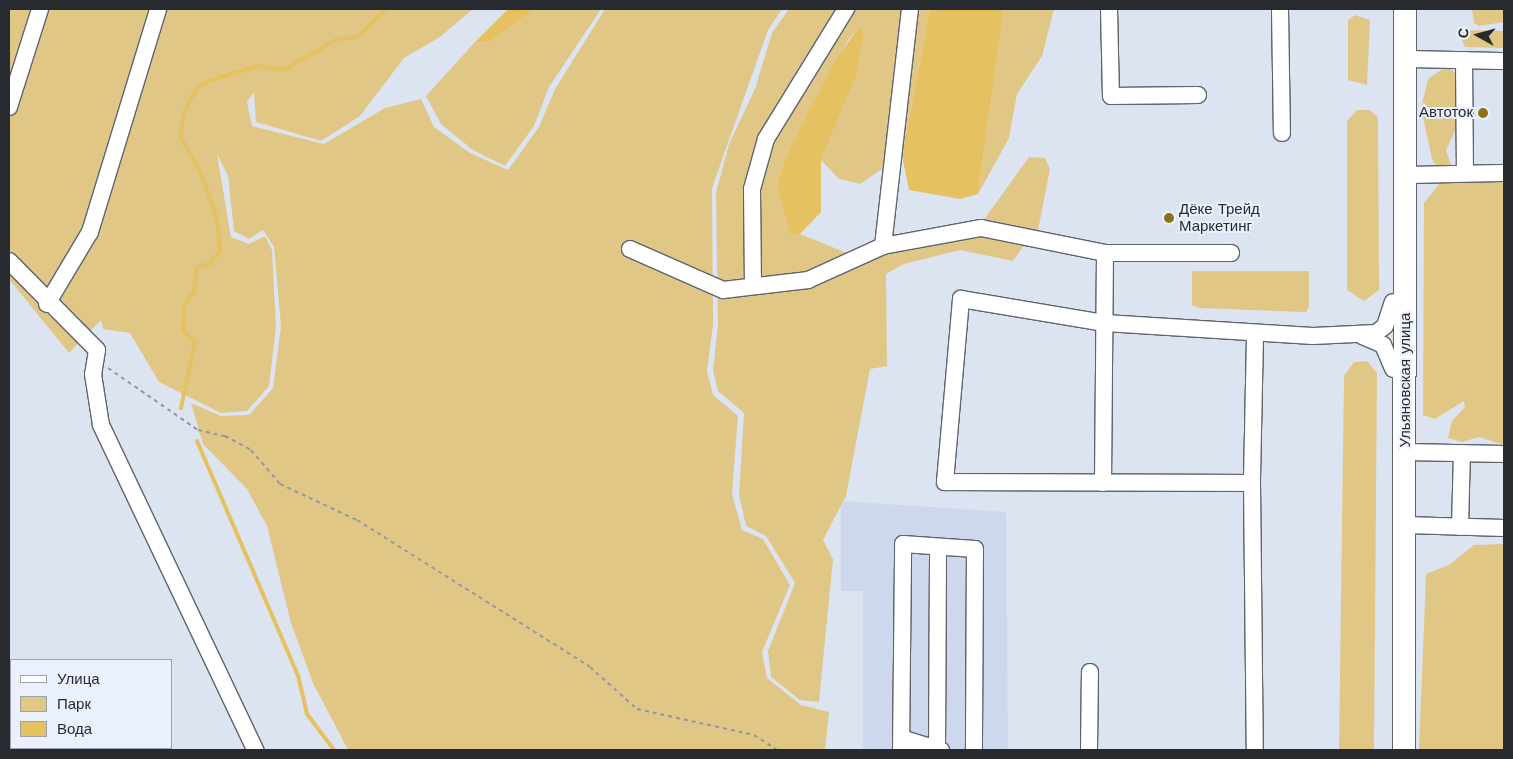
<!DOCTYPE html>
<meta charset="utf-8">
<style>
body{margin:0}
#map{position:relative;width:1513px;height:759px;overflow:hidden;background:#dce4f2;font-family:"Work Sans",sans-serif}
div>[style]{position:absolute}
.built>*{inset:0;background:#cdd8ec}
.green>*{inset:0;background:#e1c786}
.water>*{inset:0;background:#e5c161}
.stream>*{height:4px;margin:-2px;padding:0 2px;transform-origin:2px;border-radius:2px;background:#e5c161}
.path>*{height:2px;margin-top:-1px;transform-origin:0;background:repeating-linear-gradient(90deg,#9298a2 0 4px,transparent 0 8px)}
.roads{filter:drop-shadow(1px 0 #5d646f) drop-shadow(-1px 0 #5d646f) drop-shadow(0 1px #5d646f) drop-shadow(0 -1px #5d646f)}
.minor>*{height:16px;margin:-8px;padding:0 8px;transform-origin:8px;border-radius:8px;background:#fff}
.highway>*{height:22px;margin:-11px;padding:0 11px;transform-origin:11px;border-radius:11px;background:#fff}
.dots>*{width:14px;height:14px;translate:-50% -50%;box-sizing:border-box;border:2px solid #ebf1fc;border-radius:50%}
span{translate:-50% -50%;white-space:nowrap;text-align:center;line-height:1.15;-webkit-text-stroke:4px #ebf1fc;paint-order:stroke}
.poi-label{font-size:15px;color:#272a2f}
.right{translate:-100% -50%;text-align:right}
.left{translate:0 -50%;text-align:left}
.street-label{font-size:15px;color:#272a2f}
.frame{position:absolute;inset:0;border:10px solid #272a2f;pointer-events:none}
.legend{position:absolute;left:10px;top:659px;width:162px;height:90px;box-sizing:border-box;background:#ebf1fc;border:1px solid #9da1aa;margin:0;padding:6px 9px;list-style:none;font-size:15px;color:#272a2f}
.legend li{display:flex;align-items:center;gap:10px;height:25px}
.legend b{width:25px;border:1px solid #9da1aa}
.north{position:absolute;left:1453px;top:10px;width:50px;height:50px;-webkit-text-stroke:4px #ebf1fc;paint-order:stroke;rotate:277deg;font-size:14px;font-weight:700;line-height:20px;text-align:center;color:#272a2f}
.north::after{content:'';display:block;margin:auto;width:18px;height:22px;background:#272a2f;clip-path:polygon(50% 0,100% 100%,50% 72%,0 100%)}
</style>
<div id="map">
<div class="built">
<i style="clip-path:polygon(841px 501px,1006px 512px,1008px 750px,863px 750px,863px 591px,841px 591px)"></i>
</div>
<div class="green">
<i style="clip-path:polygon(9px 9px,473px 9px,440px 37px,404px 58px,360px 116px,321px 141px,256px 122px,254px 92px,247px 102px,252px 126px,324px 144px,385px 108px,421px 99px,434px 127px,470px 153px,508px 170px,539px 127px,555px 89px,605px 9px,782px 9px,768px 30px,712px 188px,713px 325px,707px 371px,713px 395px,738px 416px,732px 494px,742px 530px,763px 539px,790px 585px,762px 652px,767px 678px,801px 705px,829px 712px,825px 750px,348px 750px,313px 683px,291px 623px,267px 526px,247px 489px,203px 444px,191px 403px,221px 416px,249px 415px,273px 388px,281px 326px,274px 247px,263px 230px,249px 239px,234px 231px,228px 176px,217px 154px,231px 237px,249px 244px,265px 236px,272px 250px,276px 326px,269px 386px,247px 411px,221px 413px,159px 382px,130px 333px,103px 329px,101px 320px,69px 353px,9px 279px)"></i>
<i style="clip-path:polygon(535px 9px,601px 9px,549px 87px,534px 126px,505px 166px,473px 150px,441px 124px,426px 96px,474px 43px,490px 42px)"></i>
<i style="clip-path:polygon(789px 9px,930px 9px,902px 155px,860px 184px,839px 179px,821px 160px,856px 78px,864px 36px,860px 25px,848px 40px,785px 159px,777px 183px,790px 236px,800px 234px,864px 260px,893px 249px,973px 235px,1029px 157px,1045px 158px,1050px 169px,1035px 246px,1023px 247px,1013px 261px,960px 250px,904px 264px,886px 274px,887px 366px,870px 369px,846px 496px,823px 540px,833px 559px,819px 702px,800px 700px,771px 677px,768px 651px,795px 583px,766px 536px,746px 526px,739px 495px,744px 413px,718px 391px,713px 371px,718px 325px,716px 193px,729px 144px,755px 89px,772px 33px)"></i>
<i style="clip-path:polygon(1004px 9px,1054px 9px,1042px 56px,1017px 94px,1009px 138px,978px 194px)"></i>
<i style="clip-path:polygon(1472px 9px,1504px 9px,1504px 22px,1479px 26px,1474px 23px)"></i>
<i style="clip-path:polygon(1355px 15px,1370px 20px,1367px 85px,1348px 80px,1348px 20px)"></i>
<i style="clip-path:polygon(1466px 30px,1504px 31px,1504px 48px,1465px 47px,1460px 36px)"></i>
<i style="clip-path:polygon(1444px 68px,1452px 69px,1457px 77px,1455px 131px,1446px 150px,1452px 168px,1504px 178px,1504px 445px,1479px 437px,1462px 442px,1448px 438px,1452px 421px,1465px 407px,1464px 401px,1435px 419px,1423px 415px,1424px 203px,1444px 178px,1432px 159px,1421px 108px,1428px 79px)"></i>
<i style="clip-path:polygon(1357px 110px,1369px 110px,1378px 117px,1379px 290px,1364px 301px,1347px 290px,1347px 121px)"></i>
<i style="clip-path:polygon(1192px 271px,1309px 271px,1309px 307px,1306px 312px,1198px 308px,1192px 305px)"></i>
<i style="clip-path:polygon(1367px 361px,1377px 373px,1374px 750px,1339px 750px,1344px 376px,1354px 362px)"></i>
<i style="clip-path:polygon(1503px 544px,1504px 750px,1419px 750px,1426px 574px,1449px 565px,1474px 545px)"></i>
</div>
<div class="water">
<i style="clip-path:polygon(508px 9px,535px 9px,490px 42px,474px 43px)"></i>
<i style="clip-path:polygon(930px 9px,1004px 9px,978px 194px,960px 199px,909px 190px,902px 155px)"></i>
<i style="clip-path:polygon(860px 25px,864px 36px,856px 78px,821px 160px,821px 212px,800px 234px,790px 236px,777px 184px,785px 159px,835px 61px)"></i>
</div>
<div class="stream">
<i style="left:181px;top:408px;width:68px;rotate:-78.2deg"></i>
<i style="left:195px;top:341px;width:16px;rotate:-140deg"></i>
<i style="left:183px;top:331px;width:24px;rotate:-88deg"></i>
<i style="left:184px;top:307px;width:19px;rotate:-58deg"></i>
<i style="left:194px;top:291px;width:23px;rotate:-83deg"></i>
<i style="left:197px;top:268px;width:15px;rotate:-20deg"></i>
<i style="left:211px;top:263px;width:16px;rotate:-55deg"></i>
<i style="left:220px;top:250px;width:31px;rotate:-96deg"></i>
<i style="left:217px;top:219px;width:49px;rotate:-109.2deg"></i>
<i style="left:201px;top:173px;width:40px;rotate:-119.7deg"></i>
<i style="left:181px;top:138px;width:24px;rotate:-85deg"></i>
<i style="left:183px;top:114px;width:27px;rotate:-62deg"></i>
<i style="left:196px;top:90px;width:15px;rotate:-37deg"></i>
<i style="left:208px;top:81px;width:51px;rotate:-17deg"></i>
<i style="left:257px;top:66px;width:27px;rotate:8deg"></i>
<i style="left:284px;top:70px;width:61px;rotate:-30.3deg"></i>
<i style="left:337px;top:39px;width:21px;rotate:-5deg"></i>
<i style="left:358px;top:37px;width:40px;rotate:-45deg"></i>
<i style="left:197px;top:441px;width:255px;rotate:66.7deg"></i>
<i style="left:298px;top:675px;width:40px;rotate:77deg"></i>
<i style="left:307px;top:714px;width:45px;rotate:53.1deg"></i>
</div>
<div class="path">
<i style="left:108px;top:368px;width:109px;rotate:34.6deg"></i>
<i style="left:198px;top:430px;width:28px;rotate:13deg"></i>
<i style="left:225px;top:436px;width:30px;rotate:28deg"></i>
<i style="left:251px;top:450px;width:45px;rotate:49.5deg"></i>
<i style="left:280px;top:484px;width:85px;rotate:25.1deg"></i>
<i style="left:357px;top:520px;width:275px;rotate:32.2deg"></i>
<i style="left:590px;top:667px;width:63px;rotate:41.8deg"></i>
<i style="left:637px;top:709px;width:120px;rotate:12.5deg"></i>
<i style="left:754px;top:735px;width:27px;rotate:33deg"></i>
</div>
<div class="roads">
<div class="minor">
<i style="left:1109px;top:9px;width:87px;rotate:88.7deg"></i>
<i style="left:1111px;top:96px;width:87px;rotate:-0.7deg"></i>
<i style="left:1280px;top:9px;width:124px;rotate:89.1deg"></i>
<i style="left:1406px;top:59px;width:98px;rotate:1.2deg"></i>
<i style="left:1464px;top:60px;width:113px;rotate:89.5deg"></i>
<i style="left:9px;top:107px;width:103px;rotate:-72.4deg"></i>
<i style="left:1406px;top:175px;width:98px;rotate:-1.2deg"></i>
<i style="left:883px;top:246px;width:239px;rotate:-83.5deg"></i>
<i style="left:630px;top:249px;width:102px;rotate:23.8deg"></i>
<i style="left:723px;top:290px;width:86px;rotate:-6.7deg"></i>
<i style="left:808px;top:280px;width:82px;rotate:-24.4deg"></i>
<i style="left:883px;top:246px;width:100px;rotate:-10.4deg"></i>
<i style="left:981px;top:228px;width:126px;rotate:11.4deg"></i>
<i style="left:1105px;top:253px;width:126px"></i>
<i style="left:9px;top:261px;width:125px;rotate:45.3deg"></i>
<i style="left:97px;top:350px;width:24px;rotate:99deg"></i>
<i style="left:93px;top:374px;width:52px;rotate:81.1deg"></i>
<i style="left:101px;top:425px;width:360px;rotate:64.6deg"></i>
<i style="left:753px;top:286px;width:97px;rotate:-90.6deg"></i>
<i style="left:752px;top:189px;width:52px;rotate:-74.4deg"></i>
<i style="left:766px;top:139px;width:153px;rotate:-58.4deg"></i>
<i style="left:47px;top:304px;width:84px;rotate:-59.2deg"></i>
<i style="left:90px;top:232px;width:233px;rotate:-73deg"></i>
<i style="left:1255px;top:336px;width:147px;rotate:91.2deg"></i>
<i style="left:1252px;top:483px;width:307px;rotate:-179.8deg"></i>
<i style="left:945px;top:482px;width:184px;rotate:-85deg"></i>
<i style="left:961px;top:299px;width:146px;rotate:9.5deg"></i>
<i style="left:1105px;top:323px;width:208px;rotate:3.6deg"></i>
<i style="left:1313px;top:336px;width:63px;rotate:-2.7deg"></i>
<i style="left:1376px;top:333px;width:11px;rotate:-38deg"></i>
<i style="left:1385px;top:326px;width:25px;rotate:-72deg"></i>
<i style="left:1362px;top:336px;width:23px;rotate:23deg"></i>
<i style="left:1383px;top:345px;width:26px;rotate:67deg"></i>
<i style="left:1406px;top:452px;width:98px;rotate:1.2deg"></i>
<i style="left:1103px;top:483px;width:230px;rotate:-89.5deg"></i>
<i style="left:1252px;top:483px;width:267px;rotate:89.4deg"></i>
<i style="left:1406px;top:525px;width:98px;rotate:1.8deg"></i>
<i style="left:1460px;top:527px;width:74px;rotate:-88.5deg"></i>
<i style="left:904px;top:739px;width:39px;rotate:17deg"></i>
<i style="left:937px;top:749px;width:202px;rotate:-89.7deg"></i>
<i style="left:901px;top:750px;width:206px;rotate:-89.4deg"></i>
<i style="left:903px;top:544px;width:72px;rotate:4deg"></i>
<i style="left:975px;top:549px;width:201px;rotate:90.3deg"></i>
<i style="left:1089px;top:750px;width:78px;rotate:-89.3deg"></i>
</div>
<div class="highway">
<i style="left:1404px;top:750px;width:741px;rotate:-89.92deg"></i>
</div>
</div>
<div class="dots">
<i style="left:1483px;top:113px;background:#8f7216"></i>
<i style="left:1169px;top:218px;background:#8f7216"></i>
</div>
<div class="poi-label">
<span class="right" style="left:1473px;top:113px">Автоток</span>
<span class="left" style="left:1179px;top:218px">Дёке Трейд<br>Маркетинг</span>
</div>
<div class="street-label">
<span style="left:1406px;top:380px;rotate:-90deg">Ульяновская улица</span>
</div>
<div class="frame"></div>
<ul class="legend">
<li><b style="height:6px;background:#fff"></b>Улица</li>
<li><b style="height:14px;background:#e1c786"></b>Парк</li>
<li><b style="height:14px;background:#e5c161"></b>Вода</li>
</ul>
<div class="north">С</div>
</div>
